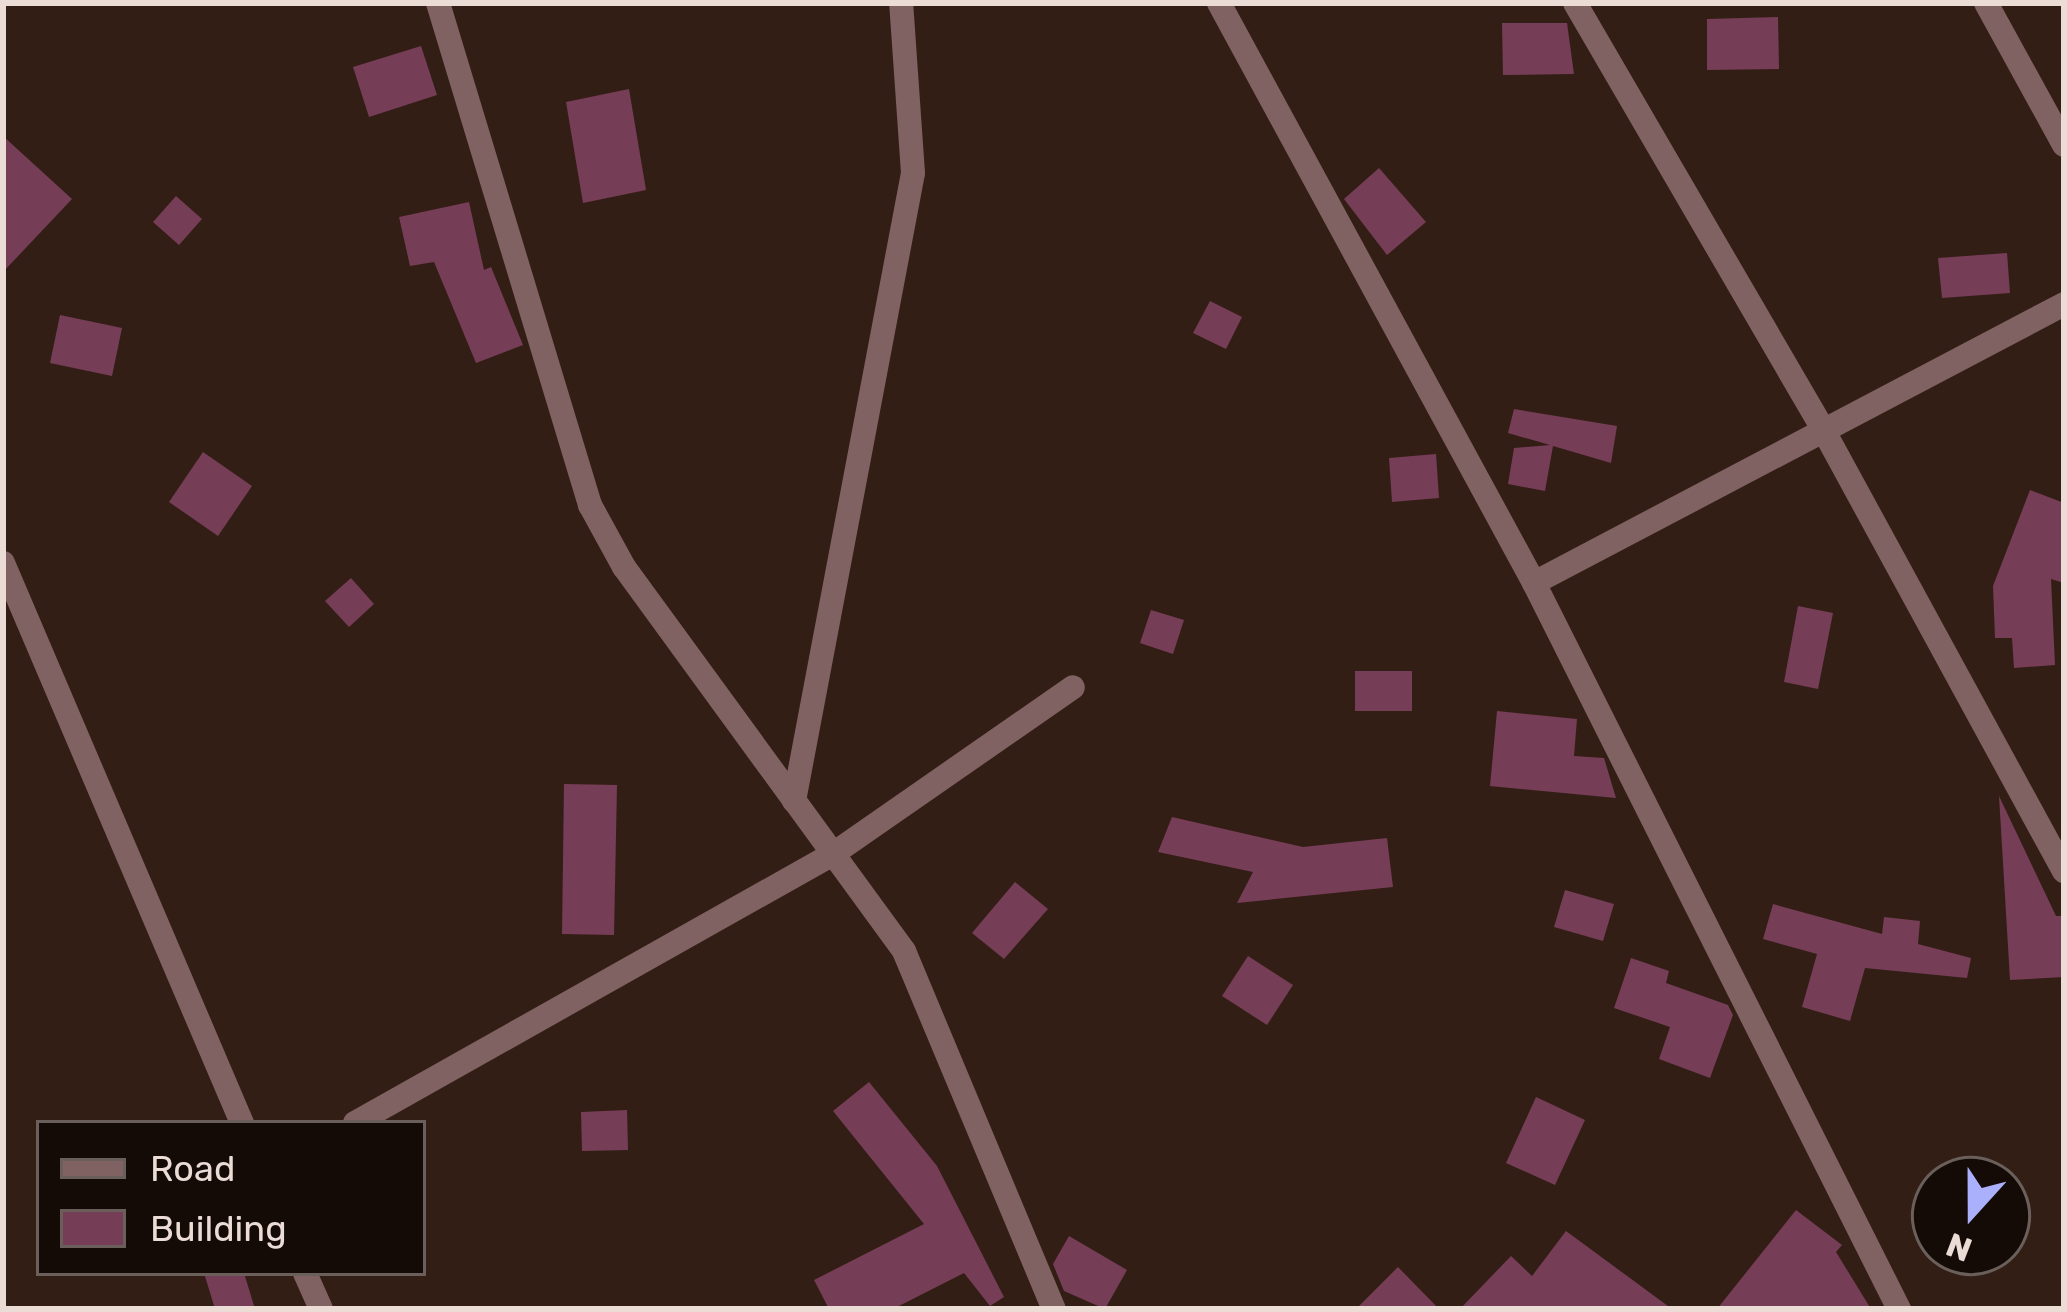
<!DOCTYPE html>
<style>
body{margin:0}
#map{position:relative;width:2067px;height:1312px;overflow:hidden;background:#331e15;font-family:Rubik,sans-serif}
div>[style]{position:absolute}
.building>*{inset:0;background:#763d57}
.minor>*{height:24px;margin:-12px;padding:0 12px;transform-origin:12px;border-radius:12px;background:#806262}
.tertiary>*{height:24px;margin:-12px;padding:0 12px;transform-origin:12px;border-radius:12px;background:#806262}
span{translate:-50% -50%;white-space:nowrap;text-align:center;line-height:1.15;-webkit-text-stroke:10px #140b07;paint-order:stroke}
.frame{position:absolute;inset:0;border:6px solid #ebddd6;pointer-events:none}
.legend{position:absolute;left:36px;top:1120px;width:390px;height:156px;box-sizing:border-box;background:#140b07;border:3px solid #6a5f5a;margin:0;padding:15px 21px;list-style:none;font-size:36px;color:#ebddd6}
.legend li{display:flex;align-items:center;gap:24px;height:60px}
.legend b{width:60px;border:3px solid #6a5f5a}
.north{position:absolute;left:1911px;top:1156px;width:120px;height:120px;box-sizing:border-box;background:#140b07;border:3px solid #6a5f5a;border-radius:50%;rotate:201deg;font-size:33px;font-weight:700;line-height:48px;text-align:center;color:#ebddd6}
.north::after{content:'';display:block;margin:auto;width:42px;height:54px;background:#aab0fb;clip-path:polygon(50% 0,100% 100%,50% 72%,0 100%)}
</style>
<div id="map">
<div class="building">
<i style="clip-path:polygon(1778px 17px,1779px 69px,1707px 70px,1707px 19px)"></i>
<i style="clip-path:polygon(1502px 23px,1567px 23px,1574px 74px,1503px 75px)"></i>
<i style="clip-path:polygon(421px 46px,437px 95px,369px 117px,353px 67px)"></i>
<i style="clip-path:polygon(629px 89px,646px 190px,583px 203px,566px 102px)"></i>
<i style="clip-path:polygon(3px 136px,72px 199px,3px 272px)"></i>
<i style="clip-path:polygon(1379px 168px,1426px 222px,1387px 255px,1344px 199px)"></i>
<i style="clip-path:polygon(176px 196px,202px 219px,179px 245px,153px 222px)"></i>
<i style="clip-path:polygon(469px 202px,484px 270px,491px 267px,523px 345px,476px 363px,434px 262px,410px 266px,399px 217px)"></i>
<i style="clip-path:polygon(2007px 253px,2010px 293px,1942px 298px,1938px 258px)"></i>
<i style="clip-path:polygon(1210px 301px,1242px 317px,1226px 349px,1193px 333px)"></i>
<i style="clip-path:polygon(60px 315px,122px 328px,112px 376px,50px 363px)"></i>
<i style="clip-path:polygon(1514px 409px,1617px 426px,1611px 463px,1553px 446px,1545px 491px,1508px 484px,1514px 448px,1550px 445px,1508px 433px)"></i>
<i style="clip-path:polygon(203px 452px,252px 486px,218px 536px,169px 502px)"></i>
<i style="clip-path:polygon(1436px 454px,1439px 498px,1392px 502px,1389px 458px)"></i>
<i style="clip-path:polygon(2030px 490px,2064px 503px,2064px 583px,2051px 579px,2055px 665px,2014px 668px,2012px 638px,1995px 638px,1993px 586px)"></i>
<i style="clip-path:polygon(351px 578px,374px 604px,349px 627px,325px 601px)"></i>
<i style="clip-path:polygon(1798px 606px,1833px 613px,1818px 689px,1784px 682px)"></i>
<i style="clip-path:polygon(1151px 610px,1184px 620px,1173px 654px,1140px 643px)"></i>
<i style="clip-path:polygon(1355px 671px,1412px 671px,1412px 711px,1355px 711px)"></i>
<i style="clip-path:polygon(1497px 711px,1577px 719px,1574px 756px,1604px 758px,1616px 798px,1490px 786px)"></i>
<i style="clip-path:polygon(564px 784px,617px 785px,614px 935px,562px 934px)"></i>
<i style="clip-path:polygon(1999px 796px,2056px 916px,2064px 916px,2064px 977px,2010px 980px)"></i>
<i style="clip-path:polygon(1172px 817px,1303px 847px,1387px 838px,1393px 887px,1237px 903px,1253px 872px,1158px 852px)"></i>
<i style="clip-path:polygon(1015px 882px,1048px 909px,1004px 959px,972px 933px)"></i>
<i style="clip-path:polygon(1565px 890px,1614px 904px,1603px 941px,1554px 927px)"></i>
<i style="clip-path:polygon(1773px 904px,1882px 934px,1884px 917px,1920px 921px,1918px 944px,1971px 958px,1967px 978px,1865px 968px,1850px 1021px,1802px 1007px,1817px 954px,1763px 939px)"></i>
<i style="clip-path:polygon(1248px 956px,1293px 985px,1267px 1025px,1222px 996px)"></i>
<i style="clip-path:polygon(1631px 958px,1669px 971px,1666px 983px,1728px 1005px,1733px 1015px,1710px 1078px,1659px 1059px,1670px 1027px,1614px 1008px)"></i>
<i style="clip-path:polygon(869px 1082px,937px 1166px,1004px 1297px,990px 1306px,964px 1273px,893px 1309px,829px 1309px,814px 1280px,924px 1224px,833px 1111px)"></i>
<i style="clip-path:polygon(1536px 1097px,1585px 1120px,1555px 1185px,1506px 1163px)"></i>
<i style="clip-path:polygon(627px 1110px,628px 1150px,582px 1151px,581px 1112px)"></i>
<i style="clip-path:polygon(1796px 1210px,1842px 1245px,1836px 1252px,1871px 1309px,1717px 1309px)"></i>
<i style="clip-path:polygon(1566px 1231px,1672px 1309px,1460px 1309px,1511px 1256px,1532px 1276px)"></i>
<i style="clip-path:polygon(1069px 1236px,1127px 1270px,1105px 1309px,1064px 1291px,1053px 1264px)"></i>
<i style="clip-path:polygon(1398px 1267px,1439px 1309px,1356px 1309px)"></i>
<i style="clip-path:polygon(204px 1273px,244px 1273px,255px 1309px,215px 1309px)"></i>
</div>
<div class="minor">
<i style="left:1219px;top:3px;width:660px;rotate:61.49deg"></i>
<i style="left:1534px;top:583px;width:813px;rotate:63.31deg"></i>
<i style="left:1575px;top:3px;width:497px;rotate:59.8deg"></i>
<i style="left:1825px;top:433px;width:499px;rotate:61.4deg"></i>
<i style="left:1986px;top:3px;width:162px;rotate:61.2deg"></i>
<i style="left:3px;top:563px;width:609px;rotate:66.89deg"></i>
<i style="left:1534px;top:583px;width:599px;rotate:-27.76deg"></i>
<i style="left:794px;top:801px;width:639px;rotate:-79.27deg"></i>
<i style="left:913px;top:173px;width:170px;rotate:-94deg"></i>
<i style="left:355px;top:1123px;width:548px;rotate:-29.37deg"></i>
<i style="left:833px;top:854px;width:292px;rotate:-34.8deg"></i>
<i style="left:305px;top:1273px;width:39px;rotate:66deg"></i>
</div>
<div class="tertiary">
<i style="left:438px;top:3px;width:525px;rotate:73.15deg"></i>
<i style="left:590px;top:505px;width:71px;rotate:61.3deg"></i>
<i style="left:624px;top:567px;width:475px;rotate:53.9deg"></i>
<i style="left:904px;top:951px;width:388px;rotate:67.3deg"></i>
</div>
<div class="frame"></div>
<ul class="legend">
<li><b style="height:15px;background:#806262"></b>Road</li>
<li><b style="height:33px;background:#763d57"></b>Building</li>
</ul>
<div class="north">N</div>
</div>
